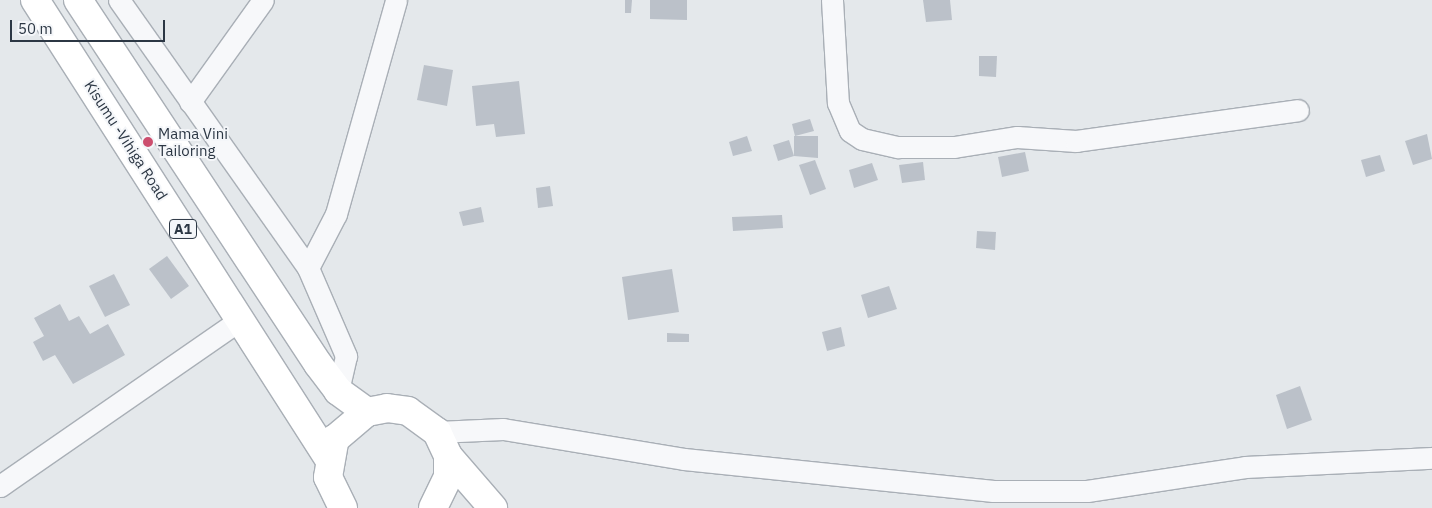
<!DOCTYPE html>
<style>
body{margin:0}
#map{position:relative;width:1432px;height:508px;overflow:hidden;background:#e4e8eb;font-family:"IBM Plex Sans",sans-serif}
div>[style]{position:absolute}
.building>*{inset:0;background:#bbc1c9}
.roads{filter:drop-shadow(1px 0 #a9afb6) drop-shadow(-1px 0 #a9afb6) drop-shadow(0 1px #a9afb6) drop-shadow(0 -1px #a9afb6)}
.minor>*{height:21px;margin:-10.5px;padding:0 10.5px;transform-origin:10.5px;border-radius:10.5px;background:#f7f8fa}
.highway>*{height:28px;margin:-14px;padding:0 14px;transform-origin:14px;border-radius:14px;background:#fff}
.dots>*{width:14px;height:14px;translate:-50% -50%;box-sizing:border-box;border:2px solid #f4f6f9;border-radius:50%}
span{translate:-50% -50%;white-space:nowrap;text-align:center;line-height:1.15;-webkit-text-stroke:4px #f4f6f9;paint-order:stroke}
.shield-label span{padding:1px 4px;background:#f4f6f9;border:1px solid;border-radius:4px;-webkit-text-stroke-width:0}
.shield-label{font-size:14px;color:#2c3744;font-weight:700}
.poi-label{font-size:15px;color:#2c3744}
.left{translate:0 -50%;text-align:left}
.street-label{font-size:15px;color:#2c3744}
.scale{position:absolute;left:10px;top:20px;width:155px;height:22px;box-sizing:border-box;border:2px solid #2c3744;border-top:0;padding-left:6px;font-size:15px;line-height:18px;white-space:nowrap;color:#2c3744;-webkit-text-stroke:4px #f4f6f9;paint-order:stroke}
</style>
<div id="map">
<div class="building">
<i style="clip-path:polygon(625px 0,632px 0,631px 13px,625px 13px)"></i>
<i style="clip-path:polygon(650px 0,687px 0,687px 20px,650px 19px)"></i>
<i style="clip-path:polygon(923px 0,950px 0,952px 20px,926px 22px)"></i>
<i style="clip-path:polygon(979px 56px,997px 56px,996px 77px,979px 76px)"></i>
<i style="clip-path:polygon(424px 65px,453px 70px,447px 106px,417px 100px)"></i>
<i style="clip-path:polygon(519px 81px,525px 134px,496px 137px,494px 124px,476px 126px,472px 86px)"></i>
<i style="clip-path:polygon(810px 119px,814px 131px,795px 136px,792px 124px)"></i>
<i style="clip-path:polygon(1427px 134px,1432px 159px,1413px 165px,1405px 141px)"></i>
<i style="clip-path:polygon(747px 136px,752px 151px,733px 156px,729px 142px)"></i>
<i style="clip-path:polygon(794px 136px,818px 136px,818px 158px,794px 156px,778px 161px,773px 145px,789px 140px,794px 156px)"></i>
<i style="clip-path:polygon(1025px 152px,1029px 171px,1002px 177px,998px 157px)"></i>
<i style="clip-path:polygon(1380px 155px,1385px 171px,1366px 177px,1361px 160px)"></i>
<i style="clip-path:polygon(815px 160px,826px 189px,810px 195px,799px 165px)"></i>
<i style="clip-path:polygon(923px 162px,925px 180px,902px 183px,899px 165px)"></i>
<i style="clip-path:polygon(872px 163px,878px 180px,854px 188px,849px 170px)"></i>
<i style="clip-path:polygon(550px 186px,553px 206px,538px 208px,536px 188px)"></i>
<i style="clip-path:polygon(481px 207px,484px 222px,463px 226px,459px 212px)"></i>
<i style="clip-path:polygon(782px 215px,783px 228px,733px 231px,732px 217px)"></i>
<i style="clip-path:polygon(977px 231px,996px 232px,995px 250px,976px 248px)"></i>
<i style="clip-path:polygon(167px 256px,189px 286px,171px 299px,149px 269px)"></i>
<i style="clip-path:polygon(672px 269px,679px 312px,628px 320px,622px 277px)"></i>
<i style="clip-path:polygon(114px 274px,130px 305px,105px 317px,89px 286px)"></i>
<i style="clip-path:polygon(889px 286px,897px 309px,868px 318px,861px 295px)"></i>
<i style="clip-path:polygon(60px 304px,69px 321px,79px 316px,90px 334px,108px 324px,125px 355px,73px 384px,55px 355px,43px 361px,33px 342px,44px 336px,34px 318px)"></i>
<i style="clip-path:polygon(841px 327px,845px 346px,827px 351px,822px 332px)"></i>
<i style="clip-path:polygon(667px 333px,689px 334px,689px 342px,667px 342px)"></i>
<i style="clip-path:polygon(1300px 386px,1312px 420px,1287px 429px,1276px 395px)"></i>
</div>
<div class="roads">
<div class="minor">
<i style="left:119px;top:0;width:328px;rotate:54.8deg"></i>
<i style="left:308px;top:268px;width:96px;rotate:66.6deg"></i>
<i style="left:346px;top:356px;width:36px;rotate:103deg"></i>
<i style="left:832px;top:0;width:103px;rotate:86.7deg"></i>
<i style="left:838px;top:103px;width:30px;rotate:67deg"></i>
<i style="left:850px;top:131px;width:14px;rotate:34deg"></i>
<i style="left:862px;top:139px;width:37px;rotate:13deg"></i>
<i style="left:898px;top:147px;width:56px"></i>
<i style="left:954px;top:147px;width:64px;rotate:-9deg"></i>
<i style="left:1017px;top:137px;width:59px;rotate:3.9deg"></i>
<i style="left:1076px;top:141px;width:224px;rotate:-7.9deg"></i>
<i style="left:190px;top:102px;width:125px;rotate:-54.4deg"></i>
<i style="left:308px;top:268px;width:61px;rotate:-62.6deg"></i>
<i style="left:336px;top:214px;width:222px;rotate:-74.3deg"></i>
<i style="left:437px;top:432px;width:66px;rotate:-2.6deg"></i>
<i style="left:503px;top:429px;width:183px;rotate:9.4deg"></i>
<i style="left:684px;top:459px;width:311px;rotate:5.9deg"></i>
<i style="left:993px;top:491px;width:94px"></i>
<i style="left:1087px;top:491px;width:160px;rotate:-8.6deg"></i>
<i style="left:1245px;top:467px;width:187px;rotate:-2.8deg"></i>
<i style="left:0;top:486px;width:293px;rotate:-34.7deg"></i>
</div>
<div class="highway">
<i style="left:35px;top:0;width:545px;rotate:57.36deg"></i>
<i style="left:78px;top:0;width:436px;rotate:56.6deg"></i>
<i style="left:318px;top:364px;width:34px;rotate:53deg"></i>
<i style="left:338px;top:391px;width:36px;rotate:36deg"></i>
<i style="left:448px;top:456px;width:69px;rotate:49.1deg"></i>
<i style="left:343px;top:508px;width:34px;rotate:-116deg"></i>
<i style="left:328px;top:477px;width:39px;rotate:-80deg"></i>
<i style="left:335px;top:439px;width:42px;rotate:-40.2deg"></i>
<i style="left:367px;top:412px;width:20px;rotate:-11deg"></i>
<i style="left:387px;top:408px;width:21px;rotate:8deg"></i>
<i style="left:408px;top:411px;width:36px;rotate:36deg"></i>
<i style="left:437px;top:432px;width:26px;rotate:65deg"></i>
<i style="left:448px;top:456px;width:21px;rotate:90deg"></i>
<i style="left:448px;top:477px;width:34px;rotate:116deg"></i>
</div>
</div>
<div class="dots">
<i style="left:148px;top:142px;background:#cc4e6e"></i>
</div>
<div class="shield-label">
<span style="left:183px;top:229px">A1</span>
</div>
<div class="poi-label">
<span class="left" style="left:158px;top:142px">Mama Vini<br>Tailoring</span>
</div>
<div class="street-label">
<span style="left:126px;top:140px;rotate:57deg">Kisumu -Vihiga Road</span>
</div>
<div class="scale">50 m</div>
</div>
